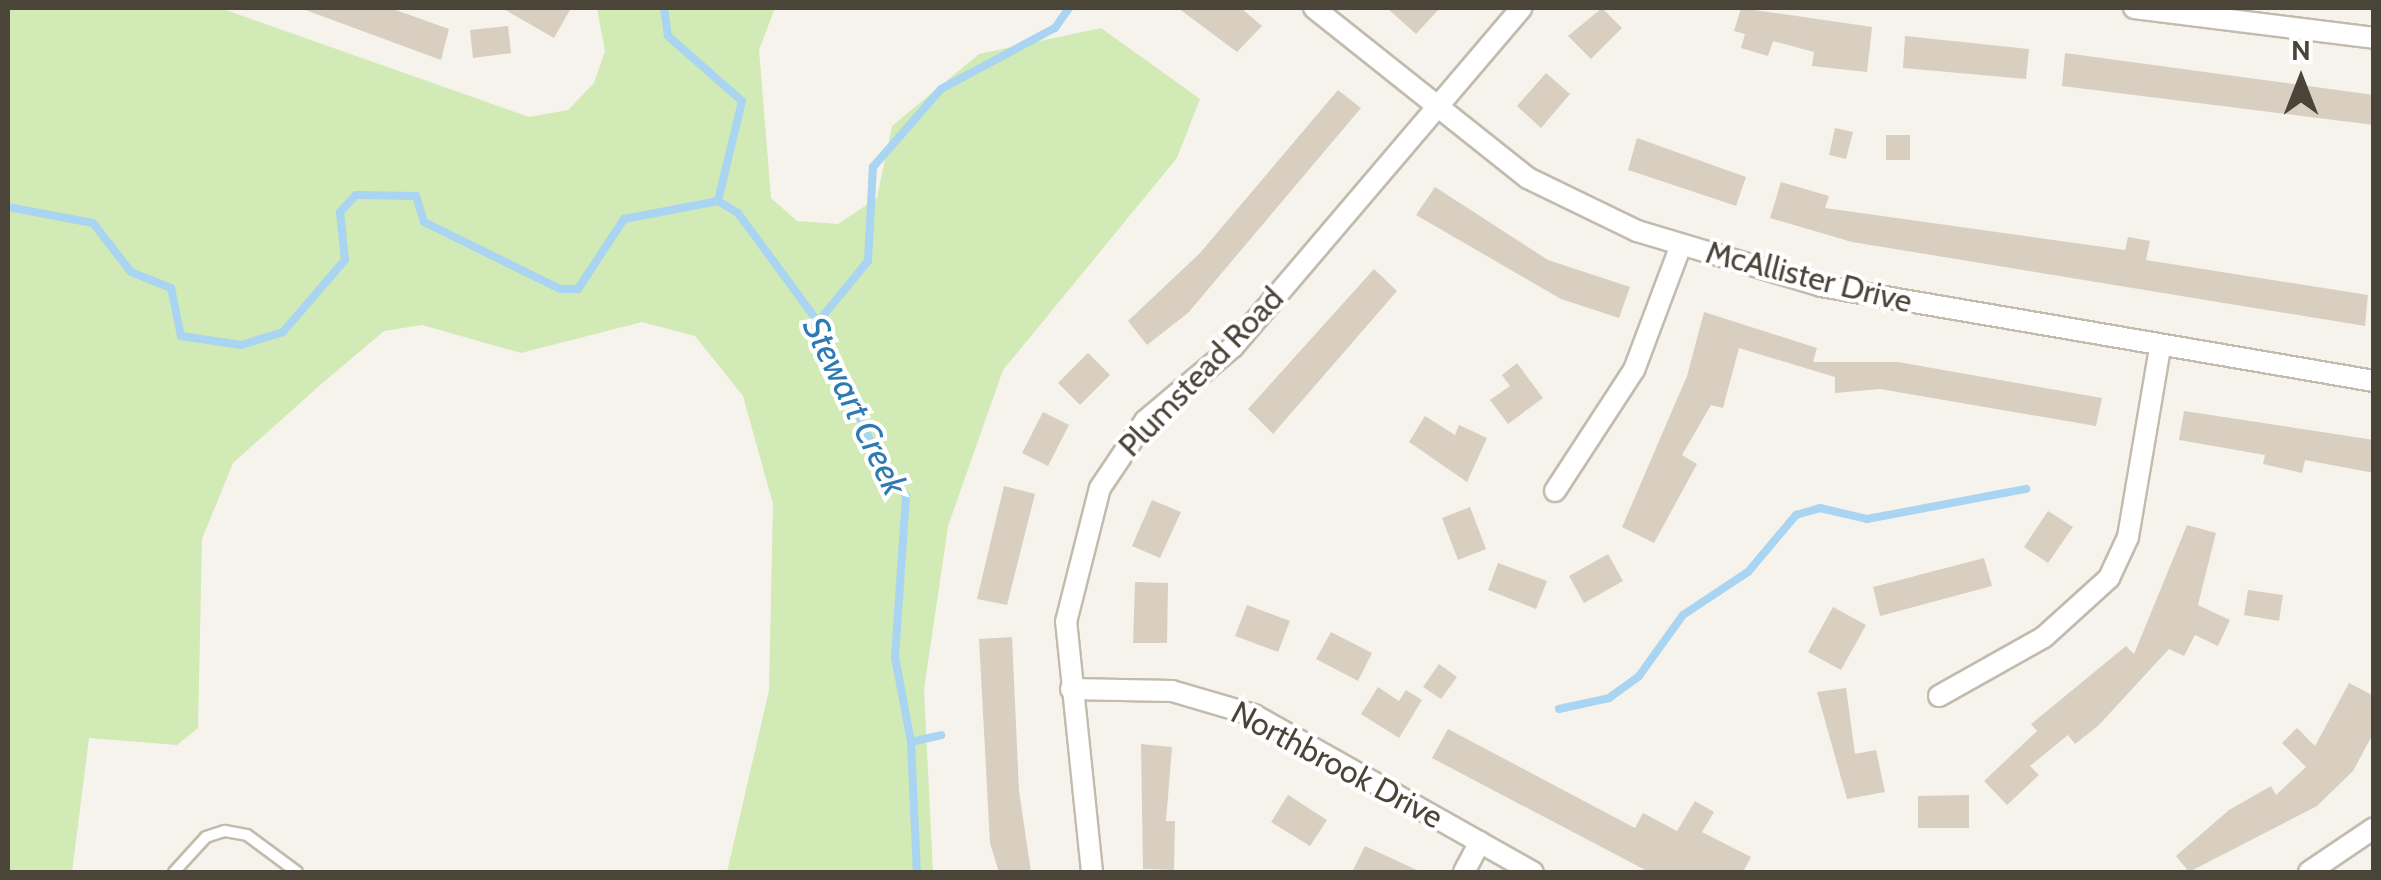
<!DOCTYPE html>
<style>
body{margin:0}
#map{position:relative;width:2381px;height:880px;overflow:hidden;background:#f6f3ec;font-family:Cabin,sans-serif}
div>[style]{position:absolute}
.green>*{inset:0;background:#d2eab5}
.stream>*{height:8px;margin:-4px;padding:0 4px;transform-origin:4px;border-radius:4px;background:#a9d4f2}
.building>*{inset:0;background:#d8cfc1}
.roads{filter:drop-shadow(2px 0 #c2bbae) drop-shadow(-2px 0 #c2bbae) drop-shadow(0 2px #c2bbae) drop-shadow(0 -2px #c2bbae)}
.service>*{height:10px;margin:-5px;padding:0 5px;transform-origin:5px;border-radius:5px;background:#fff}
.minor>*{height:20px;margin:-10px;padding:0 10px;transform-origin:10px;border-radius:10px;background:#fff}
span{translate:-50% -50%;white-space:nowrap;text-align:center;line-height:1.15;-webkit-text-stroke:8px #fff;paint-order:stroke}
.street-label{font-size:32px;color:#4b4439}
.water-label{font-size:35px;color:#2e7ab2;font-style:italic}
.frame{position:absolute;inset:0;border:10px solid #4b4439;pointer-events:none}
.north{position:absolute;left:2251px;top:30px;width:100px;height:100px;-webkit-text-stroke:8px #fff;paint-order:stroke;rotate:0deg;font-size:28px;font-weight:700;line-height:40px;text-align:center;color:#4b4439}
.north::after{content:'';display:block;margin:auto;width:35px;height:45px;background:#4b4439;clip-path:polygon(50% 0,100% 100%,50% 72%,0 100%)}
</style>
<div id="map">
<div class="green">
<i style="clip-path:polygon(8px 8px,220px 8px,529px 117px,568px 110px,594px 83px,605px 51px,597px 8px,775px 8px,759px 50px,771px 198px,797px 221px,838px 224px,877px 198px,892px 126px,979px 54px,1101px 28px,1200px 99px,1177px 158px,1003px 370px,948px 526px,924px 690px,933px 872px,727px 872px,769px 690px,773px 504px,743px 396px,695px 336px,642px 322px,521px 353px,422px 325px,384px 331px,319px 386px,233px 463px,202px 539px,198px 728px,177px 745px,89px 738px,72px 872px,8px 872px)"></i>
</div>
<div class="stream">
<i style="left:664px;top:8px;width:28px;rotate:82deg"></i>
<i style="left:668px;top:36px;width:98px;rotate:41.3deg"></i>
<i style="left:742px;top:101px;width:103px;rotate:103.5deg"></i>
<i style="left:718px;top:201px;width:23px;rotate:31deg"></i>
<i style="left:738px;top:213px;width:135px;rotate:53.7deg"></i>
<i style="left:818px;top:322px;width:164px;rotate:66.3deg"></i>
<i style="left:884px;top:472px;width:33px;rotate:47deg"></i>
<i style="left:906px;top:496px;width:161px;rotate:93.9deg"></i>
<i style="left:895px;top:657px;width:86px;rotate:79.3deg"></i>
<i style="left:911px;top:742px;width:130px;rotate:87.4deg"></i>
<i style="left:8px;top:207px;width:86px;rotate:10.7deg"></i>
<i style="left:93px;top:223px;width:62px;rotate:52.2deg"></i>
<i style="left:131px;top:272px;width:43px;rotate:21.8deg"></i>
<i style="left:171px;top:288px;width:49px;rotate:78.2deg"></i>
<i style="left:181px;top:336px;width:61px;rotate:8.5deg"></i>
<i style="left:241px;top:345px;width:44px;rotate:-17.2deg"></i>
<i style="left:283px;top:332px;width:95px;rotate:-49.3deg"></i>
<i style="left:345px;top:260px;width:48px;rotate:-95.9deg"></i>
<i style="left:340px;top:212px;width:23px;rotate:-47deg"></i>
<i style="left:356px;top:195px;width:60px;rotate:1deg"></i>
<i style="left:416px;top:196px;width:27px;rotate:73deg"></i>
<i style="left:424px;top:222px;width:152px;rotate:26.2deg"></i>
<i style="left:560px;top:289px;width:18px"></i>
<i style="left:578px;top:289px;width:84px;rotate:-56.7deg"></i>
<i style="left:624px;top:219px;width:96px;rotate:-10.8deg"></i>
<i style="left:818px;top:322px;width:79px;rotate:-50.7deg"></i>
<i style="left:868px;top:261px;width:94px;rotate:-87deg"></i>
<i style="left:873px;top:167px;width:103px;rotate:-48.9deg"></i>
<i style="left:941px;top:89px;width:129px;rotate:-28.2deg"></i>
<i style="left:1055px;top:28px;width:24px;rotate:-55deg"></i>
<i style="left:1559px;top:709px;width:51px;rotate:-12.4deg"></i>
<i style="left:1609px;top:698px;width:37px;rotate:-36deg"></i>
<i style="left:1639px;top:676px;width:75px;rotate:-54.2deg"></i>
<i style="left:1683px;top:615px;width:78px;rotate:-33.5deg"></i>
<i style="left:1748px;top:572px;width:75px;rotate:-49.9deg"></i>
<i style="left:1796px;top:515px;width:25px;rotate:-16deg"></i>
<i style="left:1820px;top:508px;width:48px;rotate:13.2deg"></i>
<i style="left:1867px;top:519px;width:162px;rotate:-10.7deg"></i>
<i style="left:911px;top:742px;width:31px;rotate:-13deg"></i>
</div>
<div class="building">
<i style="clip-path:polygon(300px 8px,390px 8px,449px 29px,441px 60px)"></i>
<i style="clip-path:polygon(502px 8px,571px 8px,554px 38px)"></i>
<i style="clip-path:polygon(1178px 8px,1241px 8px,1262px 26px,1237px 52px)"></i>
<i style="clip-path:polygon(1387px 8px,1440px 8px,1416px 34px)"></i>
<i style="clip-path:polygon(1602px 8px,1622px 28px,1591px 59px,1568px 36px)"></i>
<i style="clip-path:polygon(1741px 8px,1872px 27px,1867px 72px,1812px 66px,1814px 52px,1773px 41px,1768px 56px,1741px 48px,1745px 34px,1734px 31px)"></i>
<i style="clip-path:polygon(508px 26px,511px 53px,473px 58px,470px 30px)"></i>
<i style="clip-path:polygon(1905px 36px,2029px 49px,2026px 79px,1903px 68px)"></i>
<i style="clip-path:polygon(2065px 53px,2374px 95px,2374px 125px,2062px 86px)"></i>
<i style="clip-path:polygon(1546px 73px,1570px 94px,1541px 128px,1517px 106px)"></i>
<i style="clip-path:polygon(1338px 90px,1361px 108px,1188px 313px,1147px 345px,1128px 321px,1200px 253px)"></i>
<i style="clip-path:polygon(1835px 128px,1853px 132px,1846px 159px,1829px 155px)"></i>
<i style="clip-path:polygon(1886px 135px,1910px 135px,1910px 160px,1886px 160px)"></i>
<i style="clip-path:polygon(1637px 138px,1746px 177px,1736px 206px,1628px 170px)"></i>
<i style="clip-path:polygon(1781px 182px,1829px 196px,1825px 208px,2125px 250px,2128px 237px,2150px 241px,2146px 260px,2368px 295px,2365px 326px,1852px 242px,1770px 218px)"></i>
<i style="clip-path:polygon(1435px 187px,1548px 260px,1630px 287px,1619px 318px,1561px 299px,1416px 215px)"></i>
<i style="clip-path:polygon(1374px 269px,1397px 291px,1273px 434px,1248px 409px)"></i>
<i style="clip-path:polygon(1704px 312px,1817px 348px,1813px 362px,1898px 362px,2102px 398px,2096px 426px,1880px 389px,1835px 393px,1835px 377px,1739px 348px,1723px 408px,1711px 405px,1682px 455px,1697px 464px,1654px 543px,1622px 527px,1687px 376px)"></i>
<i style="clip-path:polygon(1088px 353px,1110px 375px,1080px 405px,1058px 383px)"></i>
<i style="clip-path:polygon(1517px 363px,1543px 398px,1508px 424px,1490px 400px,1510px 386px,1502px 375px)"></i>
<i style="clip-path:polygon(2184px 411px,2374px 440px,2374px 473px,2305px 460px,2302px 473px,2263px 464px,2265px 455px,2179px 440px)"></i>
<i style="clip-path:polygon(1043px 412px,1069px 425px,1048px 466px,1022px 453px)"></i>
<i style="clip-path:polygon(1425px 416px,1455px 435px,1459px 425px,1487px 438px,1467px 482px,1409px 442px)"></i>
<i style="clip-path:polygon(1004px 486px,1035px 494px,1007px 605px,977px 599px)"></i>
<i style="clip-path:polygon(1152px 500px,1181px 512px,1160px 558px,1132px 546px)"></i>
<i style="clip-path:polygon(1470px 507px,1486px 549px,1458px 560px,1442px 518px)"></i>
<i style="clip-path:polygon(2048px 511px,2073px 527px,2048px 563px,2024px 547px)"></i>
<i style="clip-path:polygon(2187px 525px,2216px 533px,2198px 605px,2230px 620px,2218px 646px,2195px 635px,2184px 656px,2169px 649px,2098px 726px,2075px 744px,2068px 735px,2030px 766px,2039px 775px,2007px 805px,1984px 781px,2037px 731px,2031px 724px,2126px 646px,2134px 654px)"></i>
<i style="clip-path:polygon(1608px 554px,1623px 581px,1584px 603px,1569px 576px)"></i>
<i style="clip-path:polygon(1984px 558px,1992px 586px,1880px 616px,1873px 587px)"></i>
<i style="clip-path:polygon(1498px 563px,1547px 581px,1536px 609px,1488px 590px)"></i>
<i style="clip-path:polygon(1135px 582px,1168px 583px,1167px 643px,1133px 643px)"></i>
<i style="clip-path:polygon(2248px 590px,2283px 595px,2279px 621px,2244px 615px)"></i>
<i style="clip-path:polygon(1247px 605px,1290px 621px,1278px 652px,1235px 636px)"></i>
<i style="clip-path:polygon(1833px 607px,1866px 625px,1841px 670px,1808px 652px)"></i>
<i style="clip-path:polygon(1331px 632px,1372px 653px,1358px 681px,1316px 659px)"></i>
<i style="clip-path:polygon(1012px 637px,1019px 791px,1031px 872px,999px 872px,990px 843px,979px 639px)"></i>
<i style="clip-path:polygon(1439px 664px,1457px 677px,1441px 699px,1423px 687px)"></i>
<i style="clip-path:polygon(2349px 683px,2374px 696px,2374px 732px,2353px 771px,2317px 806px,2189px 872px,2176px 856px,2229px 810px,2271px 786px,2276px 795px,2306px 767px,2282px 743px,2297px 728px,2315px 746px)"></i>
<i style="clip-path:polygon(1378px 687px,1399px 701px,1406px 690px,1422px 700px,1399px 738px,1361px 714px)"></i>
<i style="clip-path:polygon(1846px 688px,1855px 754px,1876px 750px,1885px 792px,1847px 799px,1817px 692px)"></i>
<i style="clip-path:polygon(1448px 729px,1635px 828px,1643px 813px,1677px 831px,1695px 801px,1714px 812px,1702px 832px,1751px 857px,1743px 872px,1649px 872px,1432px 758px)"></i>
<i style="clip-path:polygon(1141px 744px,1172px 747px,1166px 821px,1175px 821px,1174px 870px,1143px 869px)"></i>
<i style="clip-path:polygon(1288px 795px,1327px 820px,1310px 846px,1271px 822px)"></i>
<i style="clip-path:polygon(1969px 795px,1969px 828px,1918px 828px,1918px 796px)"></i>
<i style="clip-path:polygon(1365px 846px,1421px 872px,1352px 872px)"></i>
</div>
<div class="roads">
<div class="service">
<i style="left:174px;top:872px;width:47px;rotate:-47.6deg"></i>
<i style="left:206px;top:837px;width:20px;rotate:-18deg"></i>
<i style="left:225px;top:831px;width:22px;rotate:10deg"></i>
<i style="left:247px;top:835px;width:62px;rotate:36.5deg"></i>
</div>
<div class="minor">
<i style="left:1314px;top:8px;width:273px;rotate:38.5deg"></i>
<i style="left:1528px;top:178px;width:121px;rotate:25.9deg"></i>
<i style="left:1637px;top:231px;width:192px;rotate:16.6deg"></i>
<i style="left:1821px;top:286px;width:561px;rotate:9.75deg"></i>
<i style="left:2134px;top:8px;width:242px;rotate:7.1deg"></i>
<i style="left:1555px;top:491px;width:145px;rotate:-56.9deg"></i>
<i style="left:1634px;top:370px;width:134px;rotate:-69.4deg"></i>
<i style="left:1071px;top:689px;width:101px;rotate:1.1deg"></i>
<i style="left:1172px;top:691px;width:85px;rotate:16.3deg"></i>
<i style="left:1254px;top:715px;width:320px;rotate:29.4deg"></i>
<i style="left:1939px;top:696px;width:120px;rotate:-29.3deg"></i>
<i style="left:2044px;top:637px;width:88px;rotate:-42.2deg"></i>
<i style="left:2109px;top:578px;width:45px;rotate:-65.1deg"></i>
<i style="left:2128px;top:537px;width:193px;rotate:-80.4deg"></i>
<i style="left:1092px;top:872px;width:251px;rotate:-95.9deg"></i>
<i style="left:1066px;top:622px;width:138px;rotate:-75.8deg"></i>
<i style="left:1100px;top:488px;width:81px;rotate:-56.1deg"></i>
<i style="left:1145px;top:421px;width:115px;rotate:-40.1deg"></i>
<i style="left:1233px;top:347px;width:445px;rotate:-49.6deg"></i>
<i style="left:1464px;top:872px;width:34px;rotate:-62deg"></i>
<i style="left:2309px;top:872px;width:78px;rotate:-34.1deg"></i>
</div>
</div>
<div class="street-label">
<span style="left:1809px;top:277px;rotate:14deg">McAllister Drive</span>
<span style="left:1201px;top:372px;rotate:-46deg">Plumstead Road</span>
<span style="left:1337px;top:765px;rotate:28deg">Northbrook Drive</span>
</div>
<div class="water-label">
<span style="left:855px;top:406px;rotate:64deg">Stewart Creek</span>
</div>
<div class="frame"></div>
<div class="north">N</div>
</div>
